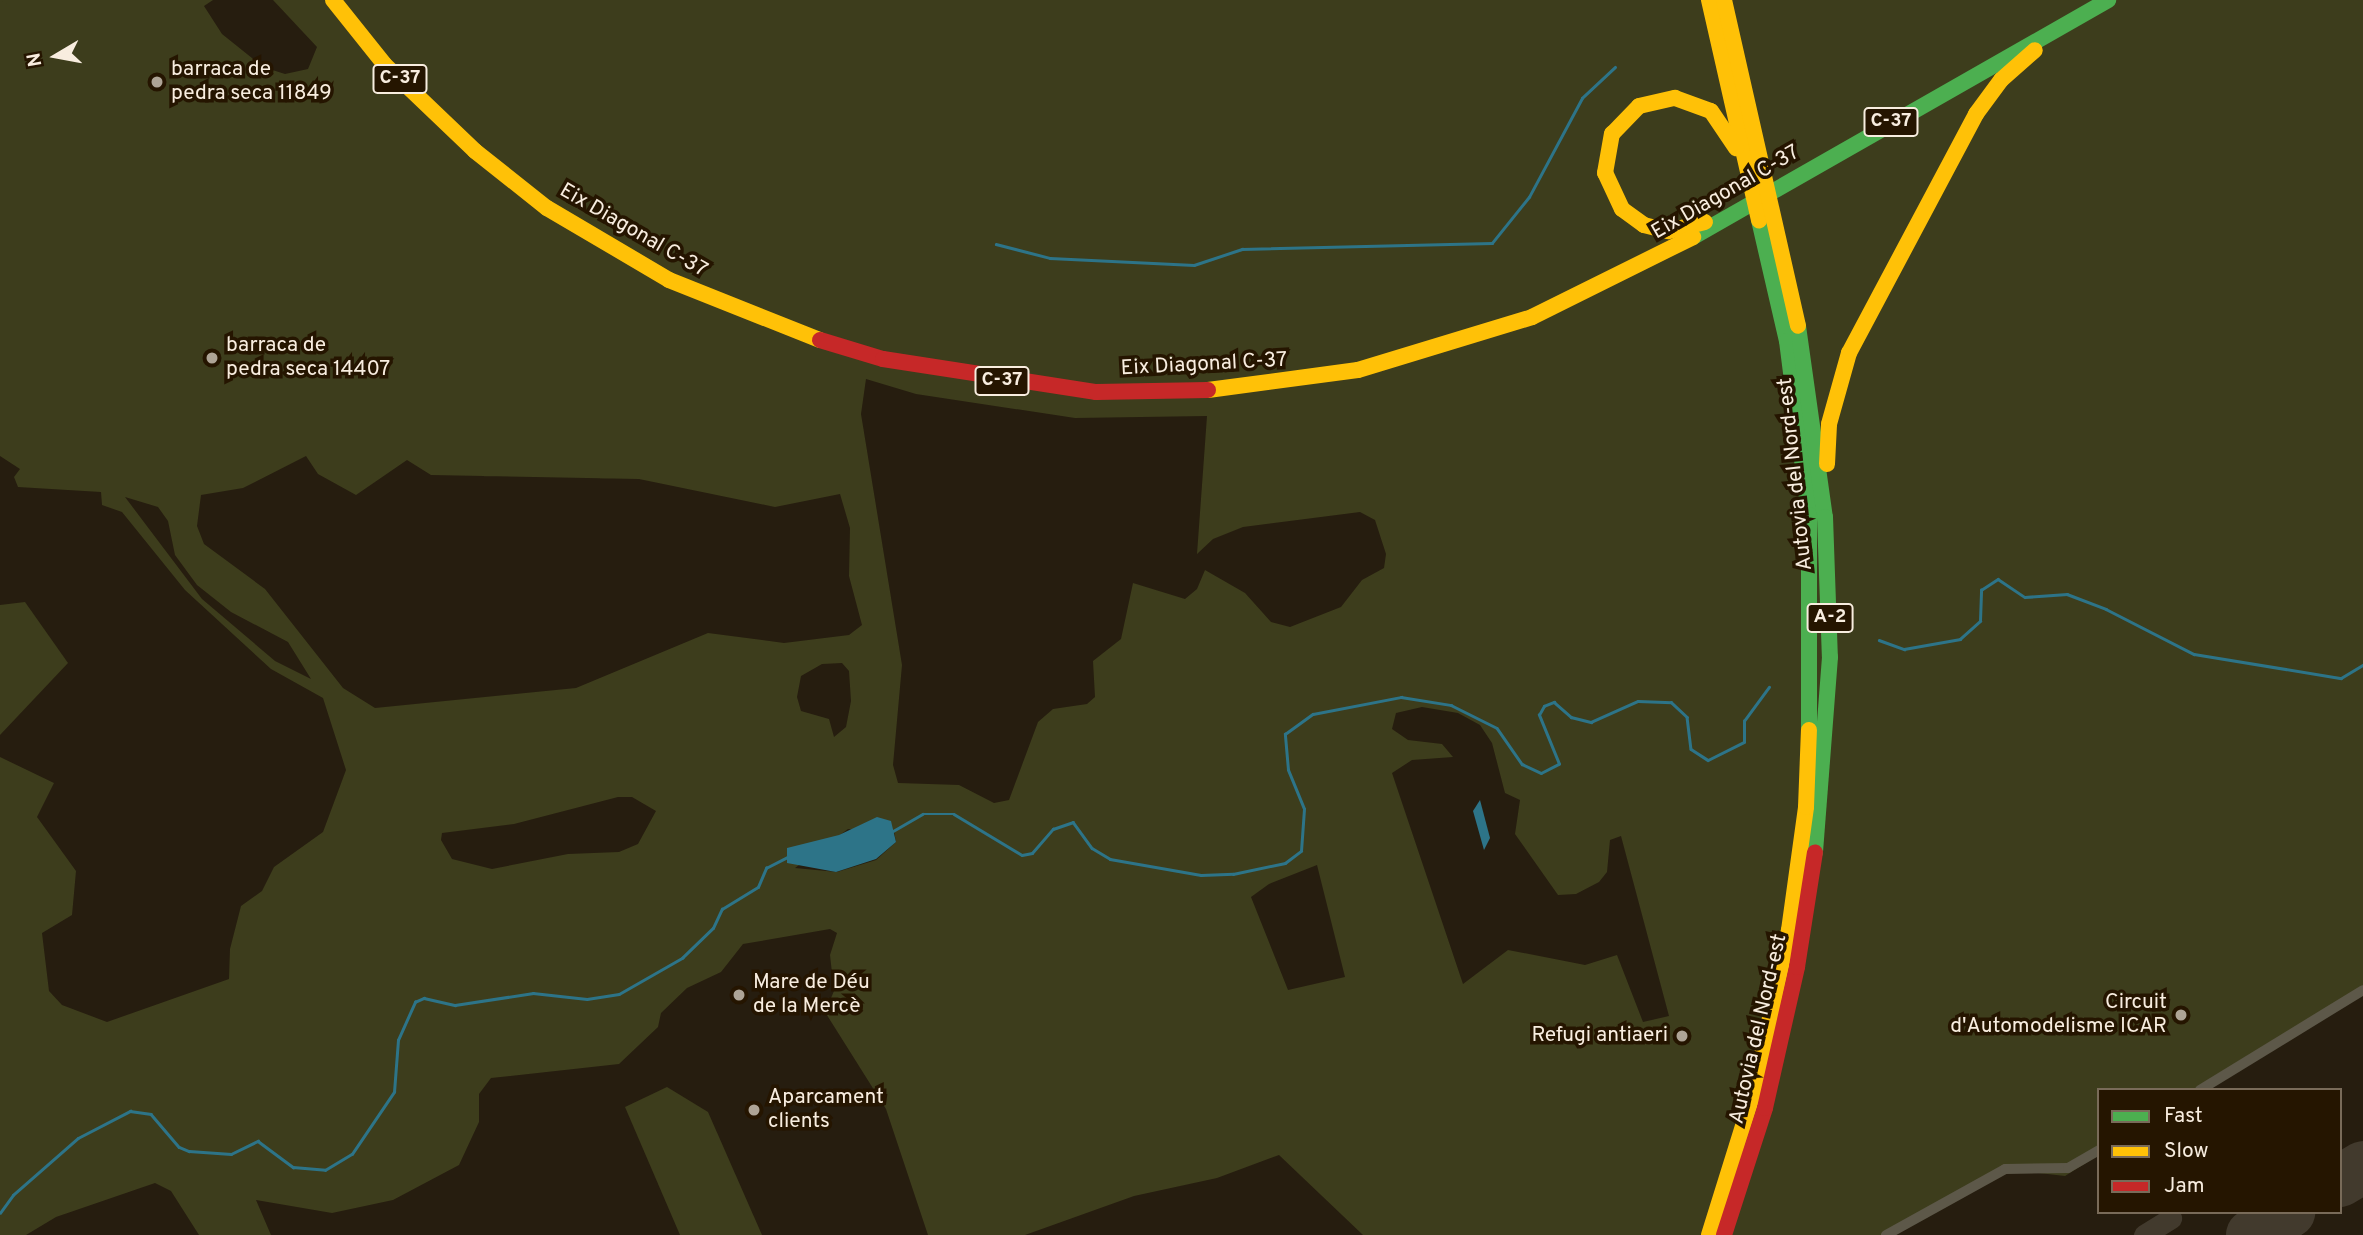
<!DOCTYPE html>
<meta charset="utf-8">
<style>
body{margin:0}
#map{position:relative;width:2363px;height:1235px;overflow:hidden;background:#261d0f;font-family:Overpass,sans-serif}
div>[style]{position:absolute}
.green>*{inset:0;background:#3d3d1c}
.water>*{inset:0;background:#2d7488}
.stream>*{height:2.5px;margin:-1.25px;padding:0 1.25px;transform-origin:1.25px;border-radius:1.25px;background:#2d7488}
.taxiway>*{height:21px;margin:-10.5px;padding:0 10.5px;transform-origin:10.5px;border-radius:10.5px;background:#423a2d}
.runway>*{height:52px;margin:-26px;padding:0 26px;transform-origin:26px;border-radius:26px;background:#423a2d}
.street>*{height:10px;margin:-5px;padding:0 5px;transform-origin:5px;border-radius:5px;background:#5d5849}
.fast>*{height:16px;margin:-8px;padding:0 8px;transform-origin:8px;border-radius:8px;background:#4caf50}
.slow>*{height:16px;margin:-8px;padding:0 8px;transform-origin:8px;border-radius:8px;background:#ffc107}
.jam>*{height:16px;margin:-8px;padding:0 8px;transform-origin:8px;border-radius:8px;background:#c62828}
.dots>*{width:19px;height:19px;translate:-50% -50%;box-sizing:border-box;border:4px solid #251500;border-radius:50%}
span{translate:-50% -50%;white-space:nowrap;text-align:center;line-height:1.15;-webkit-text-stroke:7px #251500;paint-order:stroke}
.shield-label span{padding:2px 5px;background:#251500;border:2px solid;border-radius:5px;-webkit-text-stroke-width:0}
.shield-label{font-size:19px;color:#f8eddf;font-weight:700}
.poi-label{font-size:21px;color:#f8eddf}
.left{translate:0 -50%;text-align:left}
.right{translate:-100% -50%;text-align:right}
.street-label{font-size:21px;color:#f8eddf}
.legend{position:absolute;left:2097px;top:1088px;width:245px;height:126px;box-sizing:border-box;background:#251500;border:2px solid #796b59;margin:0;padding:9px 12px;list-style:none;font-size:21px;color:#f8eddf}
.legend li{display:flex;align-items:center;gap:14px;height:35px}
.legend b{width:35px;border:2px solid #796b59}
.north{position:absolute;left:21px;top:21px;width:70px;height:70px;-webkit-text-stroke:5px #251500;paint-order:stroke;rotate:260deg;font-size:19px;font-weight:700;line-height:28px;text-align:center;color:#f8eddf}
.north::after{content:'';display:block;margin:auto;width:24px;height:32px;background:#f8eddf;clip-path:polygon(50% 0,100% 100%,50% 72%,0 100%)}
</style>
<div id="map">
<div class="green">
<i style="clip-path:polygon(evenodd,0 0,213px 0,204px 6px,222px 34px,263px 67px,285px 74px,308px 69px,317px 47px,273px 0,2363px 0,2363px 992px,2207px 1090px,2099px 1090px,2099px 1155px,2065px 1176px,2012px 1170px,1895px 1235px,1363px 1235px,1279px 1155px,1217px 1178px,1134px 1196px,1025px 1235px,928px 1235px,886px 1109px,825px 1012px,834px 991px,830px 955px,837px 933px,830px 929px,743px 944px,721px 972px,687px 988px,661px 1013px,658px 1027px,619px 1064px,491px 1078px,479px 1094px,479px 1122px,459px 1165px,393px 1200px,332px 1213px,256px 1200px,271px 1235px,199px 1235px,171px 1191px,155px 1183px,56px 1217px,26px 1235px,0 1235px,0 757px,54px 783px,37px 817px,76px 871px,72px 915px,42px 933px,49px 991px,62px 1005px,107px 1022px,229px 979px,230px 949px,241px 906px,262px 891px,274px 867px,323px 832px,346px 770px,323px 698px,271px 669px,185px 590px,122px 512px,102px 505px,101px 492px,18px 487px,14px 477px,20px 469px,0 456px,0 0,866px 379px,916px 394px,1075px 418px,1207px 416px,1197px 554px,1213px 539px,1243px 527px,1360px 512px,1375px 520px,1386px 554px,1384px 568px,1362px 580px,1341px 607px,1290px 627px,1271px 622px,1245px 593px,1205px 570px,1197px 589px,1185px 599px,1133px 583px,1121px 639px,1093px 661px,1095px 697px,1087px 704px,1053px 709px,1038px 722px,1009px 800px,994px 803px,959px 785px,898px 783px,893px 765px,902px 665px,861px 414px,866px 379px,0 0,306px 456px,318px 474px,356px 495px,407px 460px,431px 475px,639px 479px,775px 507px,840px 494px,850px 528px,849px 576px,862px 625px,849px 635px,784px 643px,708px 633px,576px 688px,375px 708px,343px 688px,265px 589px,204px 544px,197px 526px,201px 495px,243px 488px,306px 456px,0 0,125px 497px,158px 507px,168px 521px,175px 555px,197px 585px,231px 612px,288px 642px,311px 679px,275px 661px,202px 599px,125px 497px,0 0,842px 663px,849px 671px,851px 701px,846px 727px,834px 737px,829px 719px,801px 711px,797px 697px,801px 676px,822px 664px,842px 663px,0 0,1422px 707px,1458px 713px,1480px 725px,1492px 743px,1505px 793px,1520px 800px,1515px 834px,1558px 895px,1576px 894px,1599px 882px,1607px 872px,1610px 840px,1621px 836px,1669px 1016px,1643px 1022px,1617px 955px,1585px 965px,1508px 950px,1463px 984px,1392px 773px,1412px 760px,1453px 757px,1442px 744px,1408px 740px,1392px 729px,1396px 713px,1422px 707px,0 0,618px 797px,632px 797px,656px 811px,638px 844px,619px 852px,568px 854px,492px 869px,452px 859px,441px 840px,442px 833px,514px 824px,618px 797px,0 0,848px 829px,894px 831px,896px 842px,876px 860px,837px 872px,795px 868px,848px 829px,0 0,1317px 865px,1345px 977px,1288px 990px,1251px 897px,1269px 884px,1317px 865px)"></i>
<i style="clip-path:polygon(25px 602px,68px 663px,0 735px,0 605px)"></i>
<i style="clip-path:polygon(667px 1087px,708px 1112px,762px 1235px,680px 1235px,625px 1107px)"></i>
</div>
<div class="water">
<i style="clip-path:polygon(1480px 800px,1490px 838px,1484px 850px,1473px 811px)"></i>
<i style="clip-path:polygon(877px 817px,891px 821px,896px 842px,876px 859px,836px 872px,787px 863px,787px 848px,839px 835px)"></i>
</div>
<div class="stream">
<i style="left:996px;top:244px;width:56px;rotate:14.5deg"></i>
<i style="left:1050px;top:258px;width:144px;rotate:2.8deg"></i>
<i style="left:1194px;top:265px;width:51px;rotate:-18.4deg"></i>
<i style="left:1242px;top:249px;width:250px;rotate:-1.4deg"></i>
<i style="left:1492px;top:243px;width:59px;rotate:-51.2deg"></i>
<i style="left:1529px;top:197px;width:112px;rotate:-61.8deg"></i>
<i style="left:1582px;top:98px;width:45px;rotate:-43.2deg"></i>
<i style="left:1879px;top:640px;width:27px;rotate:20deg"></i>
<i style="left:1904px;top:649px;width:57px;rotate:-10.1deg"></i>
<i style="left:1960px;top:639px;width:27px;rotate:-42deg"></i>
<i style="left:1980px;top:621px;width:31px;rotate:-88deg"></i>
<i style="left:1981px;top:590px;width:20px;rotate:-33deg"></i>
<i style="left:1998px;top:579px;width:32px;rotate:34deg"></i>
<i style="left:2025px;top:597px;width:42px;rotate:-4.1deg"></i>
<i style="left:2067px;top:594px;width:42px;rotate:21deg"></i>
<i style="left:2106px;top:609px;width:99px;rotate:27.1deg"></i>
<i style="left:2194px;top:654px;width:149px;rotate:9.3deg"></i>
<i style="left:2341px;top:678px;width:26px;rotate:-31deg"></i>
<i style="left:893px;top:831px;width:34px;rotate:-30deg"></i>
<i style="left:923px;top:814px;width:31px"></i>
<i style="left:954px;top:814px;width:79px;rotate:31.1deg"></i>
<i style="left:1022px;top:855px;width:10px;rotate:-11deg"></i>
<i style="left:1032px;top:853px;width:32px;rotate:-49deg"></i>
<i style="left:1053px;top:829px;width:21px;rotate:-19deg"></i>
<i style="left:1073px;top:822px;width:32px;rotate:54deg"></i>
<i style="left:1092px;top:848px;width:21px;rotate:31deg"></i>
<i style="left:1110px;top:859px;width:92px;rotate:10deg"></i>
<i style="left:1201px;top:875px;width:32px;rotate:-2deg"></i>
<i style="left:1233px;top:874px;width:53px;rotate:-11.9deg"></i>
<i style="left:1285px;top:863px;width:20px;rotate:-37deg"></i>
<i style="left:1301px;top:851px;width:42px;rotate:-85.9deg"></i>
<i style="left:1304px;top:809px;width:42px;rotate:-112.3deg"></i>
<i style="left:1288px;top:770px;width:36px;rotate:-95deg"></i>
<i style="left:1285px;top:734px;width:34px;rotate:-36deg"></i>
<i style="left:1313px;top:714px;width:90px;rotate:-10.9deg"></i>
<i style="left:1401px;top:697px;width:51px;rotate:9.1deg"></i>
<i style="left:1451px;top:705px;width:51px;rotate:26.6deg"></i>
<i style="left:1497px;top:728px;width:44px;rotate:55.2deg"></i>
<i style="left:1522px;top:764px;width:21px;rotate:25deg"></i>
<i style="left:1541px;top:773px;width:20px;rotate:-27deg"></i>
<i style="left:1559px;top:764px;width:53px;rotate:-112.2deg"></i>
<i style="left:1539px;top:715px;width:10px;rotate:-61deg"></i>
<i style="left:1544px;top:706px;width:11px;rotate:-22deg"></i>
<i style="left:1554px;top:702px;width:23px;rotate:41deg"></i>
<i style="left:1571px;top:717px;width:21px;rotate:14deg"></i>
<i style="left:1591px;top:722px;width:51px;rotate:-24.1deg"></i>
<i style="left:1638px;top:701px;width:33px;rotate:2deg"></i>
<i style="left:1671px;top:702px;width:22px;rotate:43deg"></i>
<i style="left:1687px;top:717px;width:32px;rotate:83deg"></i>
<i style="left:1691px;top:749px;width:20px;rotate:33deg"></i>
<i style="left:1708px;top:760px;width:40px;rotate:-26.6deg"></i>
<i style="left:1744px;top:742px;width:21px;rotate:-90deg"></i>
<i style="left:1744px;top:721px;width:42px;rotate:-53.7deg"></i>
<i style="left:0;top:1213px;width:22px;rotate:-54deg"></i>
<i style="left:13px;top:1195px;width:86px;rotate:-41.2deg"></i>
<i style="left:78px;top:1138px;width:59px;rotate:-27.4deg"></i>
<i style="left:130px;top:1111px;width:21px;rotate:8deg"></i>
<i style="left:151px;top:1114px;width:43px;rotate:49.7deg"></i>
<i style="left:179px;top:1147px;width:11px;rotate:22deg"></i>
<i style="left:189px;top:1151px;width:42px;rotate:4.1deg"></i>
<i style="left:231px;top:1154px;width:30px;rotate:-26deg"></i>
<i style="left:258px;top:1141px;width:44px;rotate:36.6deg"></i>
<i style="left:293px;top:1167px;width:32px;rotate:5deg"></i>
<i style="left:325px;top:1170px;width:31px;rotate:-31deg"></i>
<i style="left:352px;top:1154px;width:75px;rotate:-55.9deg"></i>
<i style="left:394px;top:1092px;width:52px;rotate:-85.6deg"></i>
<i style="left:398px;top:1040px;width:42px;rotate:-65.9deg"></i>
<i style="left:415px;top:1002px;width:10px;rotate:-24deg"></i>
<i style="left:424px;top:998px;width:32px;rotate:13deg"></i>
<i style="left:455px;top:1005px;width:79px;rotate:-8.7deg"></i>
<i style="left:533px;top:993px;width:54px;rotate:6.3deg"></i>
<i style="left:587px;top:999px;width:32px;rotate:-9deg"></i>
<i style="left:619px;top:994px;width:73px;rotate:-29.7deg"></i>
<i style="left:682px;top:958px;width:43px;rotate:-44.1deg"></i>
<i style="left:713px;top:928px;width:21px;rotate:-65deg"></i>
<i style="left:722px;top:909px;width:42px;rotate:-31.4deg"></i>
<i style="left:758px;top:887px;width:21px;rotate:-67deg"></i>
<i style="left:766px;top:868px;width:25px;rotate:-27deg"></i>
</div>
<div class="taxiway">
<i style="left:2144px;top:1235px;width:32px;rotate:-32deg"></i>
</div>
<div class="runway">
<i style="left:2340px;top:1181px;width:27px;rotate:-31deg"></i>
<i style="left:2252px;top:1235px;width:44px;rotate:-31.9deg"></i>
</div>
<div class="street">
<i style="left:2200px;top:1090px;width:191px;rotate:-31.5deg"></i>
<i style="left:1886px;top:1235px;width:136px;rotate:-29deg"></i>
<i style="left:2005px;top:1169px;width:63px;rotate:-0.9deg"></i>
<i style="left:2068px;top:1168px;width:36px;rotate:-30deg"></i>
</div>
<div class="fast">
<i style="left:1759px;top:220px;width:124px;rotate:77deg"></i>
<i style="left:1787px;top:341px;width:175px;rotate:82.8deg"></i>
<i style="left:1809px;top:515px;width:215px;rotate:90deg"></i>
<i style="left:1693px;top:237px;width:478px;rotate:-29.7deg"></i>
<i style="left:1798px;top:326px;width:193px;rotate:82deg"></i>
<i style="left:1825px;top:517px;width:140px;rotate:88deg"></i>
<i style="left:1830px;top:657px;width:196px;rotate:94.4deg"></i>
</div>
<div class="slow">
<i style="left:333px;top:0;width:82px;rotate:51.4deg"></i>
<i style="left:384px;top:64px;width:126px;rotate:43.7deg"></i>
<i style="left:475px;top:151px;width:92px;rotate:38.4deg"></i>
<i style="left:547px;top:208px;width:142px;rotate:30.5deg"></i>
<i style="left:669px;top:280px;width:162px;rotate:21.7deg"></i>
<i style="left:1709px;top:0;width:226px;rotate:77.2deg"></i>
<i style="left:1724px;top:0;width:334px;rotate:77.2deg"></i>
<i style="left:1705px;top:222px;width:38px;rotate:166deg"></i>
<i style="left:1668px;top:231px;width:25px;rotate:-166deg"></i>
<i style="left:1644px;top:225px;width:27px;rotate:-144deg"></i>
<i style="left:1622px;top:209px;width:40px;rotate:-115deg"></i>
<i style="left:1605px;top:173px;width:40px;rotate:-80deg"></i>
<i style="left:1612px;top:134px;width:39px;rotate:-46deg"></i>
<i style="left:1639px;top:106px;width:37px;rotate:-13deg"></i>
<i style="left:1675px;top:98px;width:38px;rotate:20deg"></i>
<i style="left:1711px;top:111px;width:45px;rotate:56deg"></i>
<i style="left:1208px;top:390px;width:151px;rotate:-7.6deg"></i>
<i style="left:1358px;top:370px;width:182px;rotate:-16.9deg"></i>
<i style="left:1532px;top:317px;width:180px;rotate:-26.4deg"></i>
<i style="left:1827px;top:464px;width:40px;rotate:-87.1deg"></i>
<i style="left:1829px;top:424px;width:74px;rotate:-74.3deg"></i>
<i style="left:1849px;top:353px;width:271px;rotate:-62deg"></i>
<i style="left:1976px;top:114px;width:42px;rotate:-53.7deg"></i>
<i style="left:2001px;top:80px;width:45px;rotate:-41.4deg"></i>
<i style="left:1709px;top:1235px;width:155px;rotate:-72.7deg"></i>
<i style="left:1755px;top:1087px;width:161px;rotate:-77.8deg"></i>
<i style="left:1789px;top:930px;width:124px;rotate:-82.1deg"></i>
<i style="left:1806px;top:807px;width:77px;rotate:-87.8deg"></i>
</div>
<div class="jam">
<i style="left:820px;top:340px;width:66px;rotate:16.8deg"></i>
<i style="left:883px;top:359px;width:216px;rotate:8.8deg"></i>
<i style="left:1096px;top:392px;width:112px;rotate:-1deg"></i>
<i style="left:1724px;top:1235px;width:133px;rotate:-72.1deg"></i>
<i style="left:1765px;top:1108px;width:145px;rotate:-77.2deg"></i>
<i style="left:1797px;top:967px;width:116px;rotate:-81.1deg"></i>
</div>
<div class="dots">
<i style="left:157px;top:82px;background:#aea496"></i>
<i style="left:212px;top:358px;background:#aea496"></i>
<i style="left:739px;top:995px;background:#aea496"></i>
<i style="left:2181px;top:1015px;background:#aea496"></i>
<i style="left:1682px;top:1036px;background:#aea496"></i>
<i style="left:754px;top:1110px;background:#aea496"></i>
</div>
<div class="shield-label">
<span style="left:400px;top:79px">C-37</span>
<span style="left:1891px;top:122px">C-37</span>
<span style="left:1002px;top:381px">C-37</span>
<span style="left:1830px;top:618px">A-2</span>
</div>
<div class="poi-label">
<span class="left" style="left:171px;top:82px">barraca de<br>pedra seca 11849</span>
<span class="left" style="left:226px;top:358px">barraca de<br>pedra seca 14407</span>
<span class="left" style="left:753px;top:995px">Mare de Déu<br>de la Mercè</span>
<span class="right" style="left:2167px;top:1015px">Circuit<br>d'Automodelisme ICAR</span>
<span class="right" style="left:1668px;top:1036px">Refugi antiaeri</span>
<span class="left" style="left:768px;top:1110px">Aparcament<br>clients</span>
</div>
<div class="street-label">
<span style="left:1726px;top:193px;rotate:-30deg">Eix Diagonal C-37</span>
<span style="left:633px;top:231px;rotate:30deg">Eix Diagonal C-37</span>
<span style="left:1204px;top:365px;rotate:-3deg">Eix Diagonal C-37</span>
<span style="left:1796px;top:474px;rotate:-96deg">Autovia del Nord-est</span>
<span style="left:1759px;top:1029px;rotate:-77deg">Autovia del Nord-est</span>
</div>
<ul class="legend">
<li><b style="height:9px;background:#4caf50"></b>Fast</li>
<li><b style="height:9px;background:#ffc107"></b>Slow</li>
<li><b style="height:9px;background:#c62828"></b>Jam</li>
</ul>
<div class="north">N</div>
</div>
